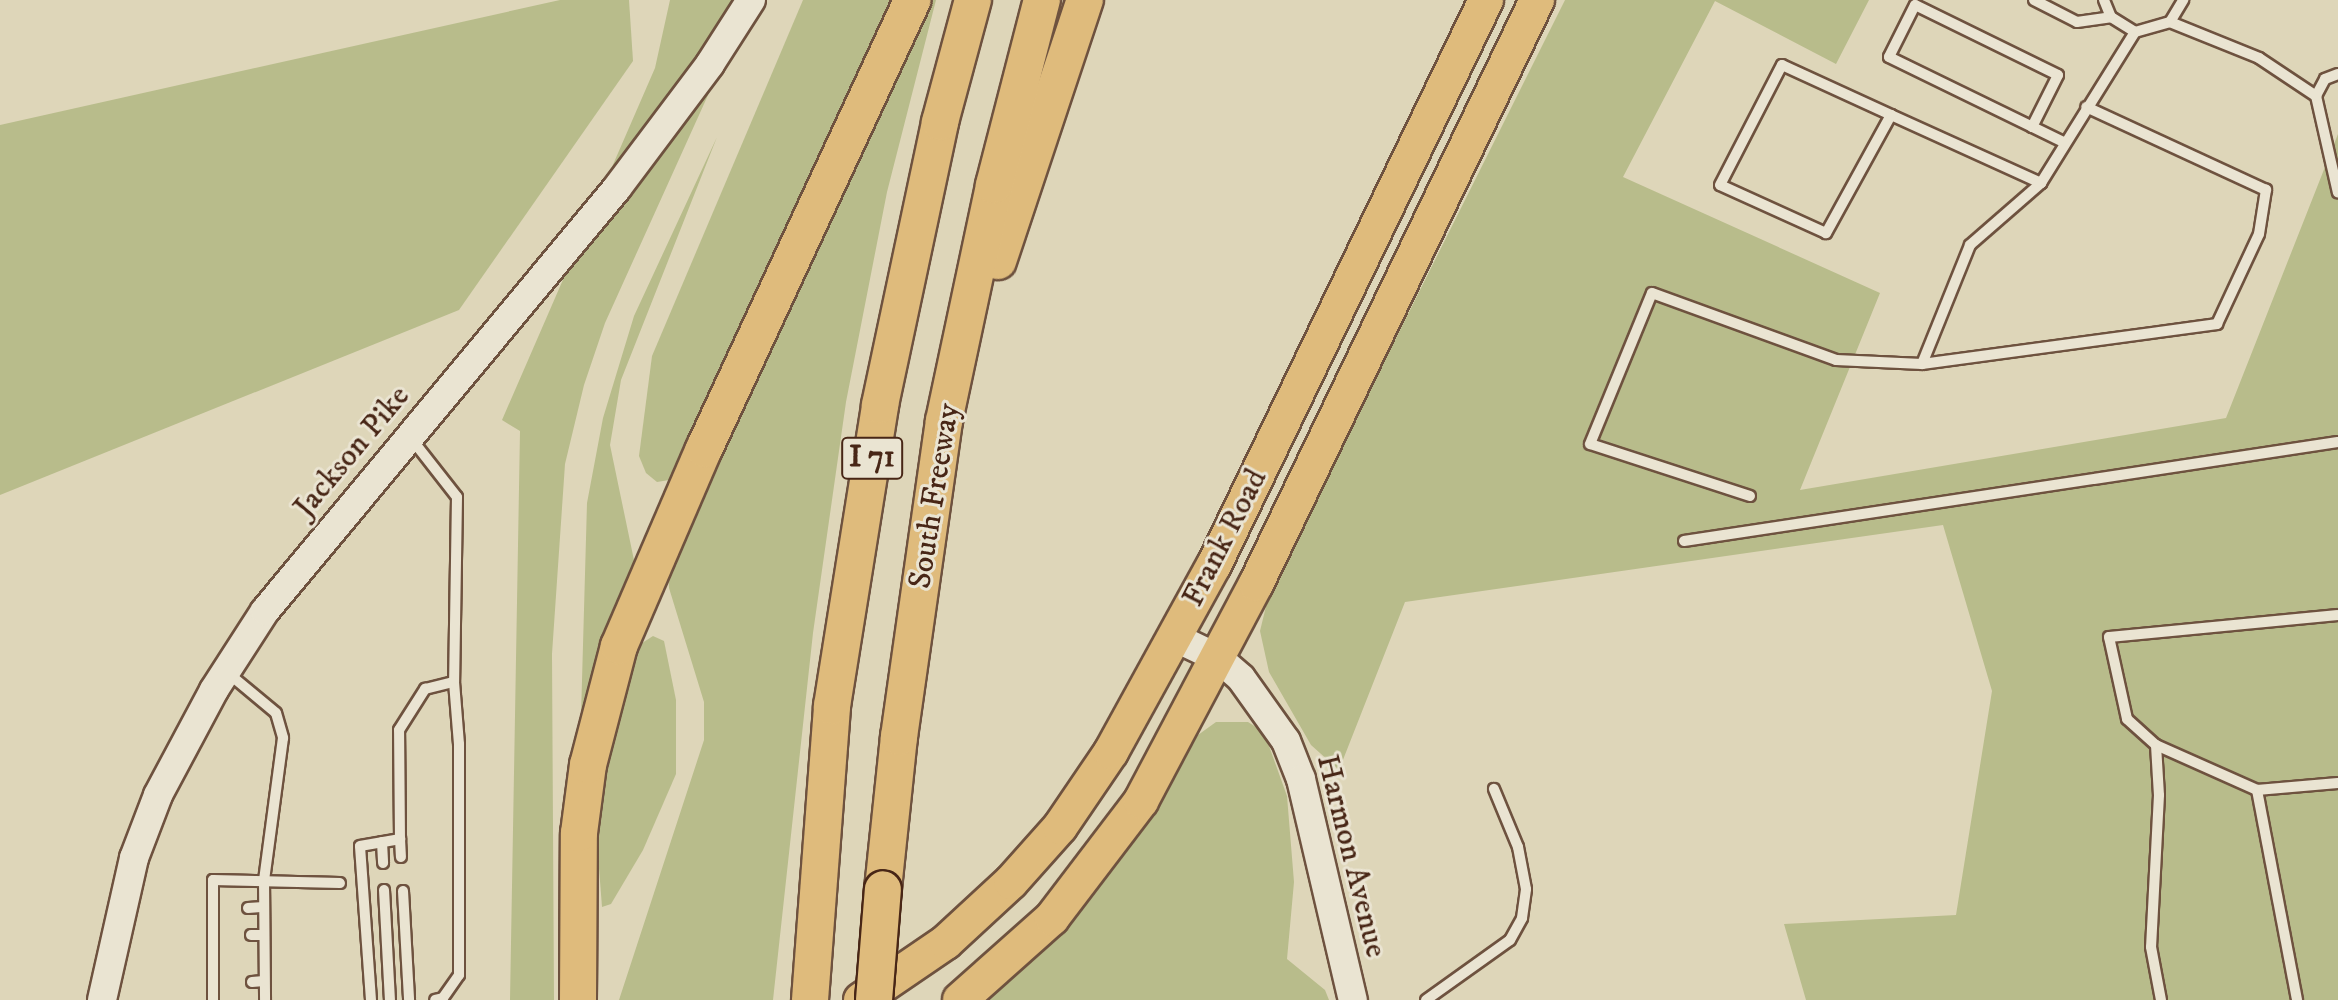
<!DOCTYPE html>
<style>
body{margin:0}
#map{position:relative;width:2338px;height:1000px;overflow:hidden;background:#ded6b9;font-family:"IM FELL DW Pica",serif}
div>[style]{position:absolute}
.green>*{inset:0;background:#b8bc8b}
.roads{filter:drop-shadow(2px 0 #6e523f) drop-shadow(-2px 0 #6e523f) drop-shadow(0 2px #6e523f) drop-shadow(0 -2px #6e523f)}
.service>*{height:10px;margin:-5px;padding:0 5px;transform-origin:5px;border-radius:5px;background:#eae4d2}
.secondary>*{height:28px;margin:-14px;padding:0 14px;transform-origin:14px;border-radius:14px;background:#eae4d2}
.trunk>*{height:34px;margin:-17px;padding:0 17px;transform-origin:17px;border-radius:17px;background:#dfbb7c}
.motorway>*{height:36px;margin:-18px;padding:0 18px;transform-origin:18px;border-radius:18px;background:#dfbb7c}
.bridges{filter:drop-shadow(2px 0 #482616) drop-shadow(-2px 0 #482616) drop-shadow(0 2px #482616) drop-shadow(0 -2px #482616)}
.motorway-bridge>*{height:36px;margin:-18px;padding:0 18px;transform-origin:18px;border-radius:18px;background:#dfbb7c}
span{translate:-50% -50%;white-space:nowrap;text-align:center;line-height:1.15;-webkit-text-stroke:6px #eae4d2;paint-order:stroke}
.shield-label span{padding:2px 6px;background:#eae4d2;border:2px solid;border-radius:6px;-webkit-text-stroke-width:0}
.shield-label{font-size:30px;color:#482616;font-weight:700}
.street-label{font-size:32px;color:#482616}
</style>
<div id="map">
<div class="green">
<i style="clip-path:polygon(560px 0,629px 0,633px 61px,459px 310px,0 495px,0 125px)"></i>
<i style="clip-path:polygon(670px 0,751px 0,605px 323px,584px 385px,565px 464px,552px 654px,554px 1000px,510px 1000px,520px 431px,502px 420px,655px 68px)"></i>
<i style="clip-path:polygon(803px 0,892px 0,681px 466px,669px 480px,657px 482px,646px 473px,639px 456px,652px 356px)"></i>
<i style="clip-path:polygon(928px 0,936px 0,887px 192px,846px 402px,813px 633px,773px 1000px,619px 1000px,704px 740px,704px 702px,669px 588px,668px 564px)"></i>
<i style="clip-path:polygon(1565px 0,1869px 0,1836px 64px,1715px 1px,1623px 177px,1880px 293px,1800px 490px,2226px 418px,2338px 134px,2338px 1000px,1806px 1000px,1784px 924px,1956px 915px,1992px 691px,1943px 525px,1405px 602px,1339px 770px,1311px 745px,1269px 672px,1260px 631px,1270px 590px)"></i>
<i style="clip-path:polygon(717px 137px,621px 380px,610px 445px,635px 565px,591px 713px,581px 716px,587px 503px,603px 418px,634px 316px)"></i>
<i style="clip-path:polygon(653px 636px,664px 641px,676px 700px,676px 774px,643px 850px,611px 904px,602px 907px,595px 816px,606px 753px,636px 647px)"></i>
<i style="clip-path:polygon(1216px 722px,1248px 722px,1264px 732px,1287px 796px,1294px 882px,1287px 959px,1325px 990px,1329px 1000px,974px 1000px,1051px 934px,1114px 867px,1198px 735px)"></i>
</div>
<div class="roads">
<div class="service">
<i style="left:2034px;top:0;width:48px;rotate:27.1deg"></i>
<i style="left:2077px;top:22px;width:34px;rotate:-8deg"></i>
<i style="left:2104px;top:0;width:18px;rotate:68deg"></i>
<i style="left:2111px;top:17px;width:28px;rotate:32deg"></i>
<i style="left:2170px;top:22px;width:26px;rotate:-59deg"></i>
<i style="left:2338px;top:74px;width:14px;rotate:159deg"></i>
<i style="left:2325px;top:79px;width:19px;rotate:118deg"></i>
<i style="left:2316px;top:96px;width:99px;rotate:77.2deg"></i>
<i style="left:1891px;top:115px;width:135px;rotate:118.8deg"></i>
<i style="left:1826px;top:233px;width:116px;rotate:-155.6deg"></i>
<i style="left:1720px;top:185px;width:135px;rotate:-62.7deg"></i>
<i style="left:1782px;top:65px;width:120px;rotate:24.6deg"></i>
<i style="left:1891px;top:115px;width:165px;rotate:24.4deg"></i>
<i style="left:2032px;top:127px;width:58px;rotate:-63.4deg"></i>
<i style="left:2058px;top:75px;width:159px;rotate:-153.9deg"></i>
<i style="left:1915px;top:5px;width:58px;rotate:116.6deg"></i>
<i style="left:1889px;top:57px;width:194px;rotate:26deg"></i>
<i style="left:1922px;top:364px;width:128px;rotate:-68deg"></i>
<i style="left:1970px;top:245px;width:94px;rotate:-41.1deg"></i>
<i style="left:2041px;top:183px;width:178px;rotate:-58.1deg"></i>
<i style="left:2135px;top:32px;width:36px;rotate:-16deg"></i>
<i style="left:2170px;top:22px;width:96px;rotate:22deg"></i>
<i style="left:2259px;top:58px;width:69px;rotate:33.7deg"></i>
<i style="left:410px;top:437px;width:76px;rotate:51.9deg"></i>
<i style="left:457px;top:497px;width:185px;rotate:90.9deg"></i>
<i style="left:454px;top:682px;width:62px;rotate:85.4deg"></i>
<i style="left:459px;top:744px;width:231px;rotate:90deg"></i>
<i style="left:459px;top:975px;width:28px;rotate:125deg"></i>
<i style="left:443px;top:998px;width:8px;rotate:166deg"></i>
<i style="left:1750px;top:496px;width:168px;rotate:-162deg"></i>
<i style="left:1590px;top:444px;width:163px;rotate:-67.7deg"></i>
<i style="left:1652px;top:293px;width:196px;rotate:20deg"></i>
<i style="left:1836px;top:360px;width:86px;rotate:2.7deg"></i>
<i style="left:1922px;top:364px;width:298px;rotate:-7.7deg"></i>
<i style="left:2217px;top:324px;width:99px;rotate:-65deg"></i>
<i style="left:2259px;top:234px;width:45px;rotate:-81deg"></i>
<i style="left:2266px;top:190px;width:198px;rotate:-155.2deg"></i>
<i style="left:1684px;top:541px;width:661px;rotate:-8.61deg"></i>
<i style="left:2338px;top:615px;width:230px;rotate:174.5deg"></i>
<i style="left:2109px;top:637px;width:84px;rotate:77.6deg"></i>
<i style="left:2127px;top:719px;width:39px;rotate:42deg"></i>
<i style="left:2156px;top:745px;width:111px;rotate:24deg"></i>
<i style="left:2257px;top:790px;width:81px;rotate:-4.9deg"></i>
<i style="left:228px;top:673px;width:62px;rotate:39.8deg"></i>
<i style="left:276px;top:713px;width:26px;rotate:74deg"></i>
<i style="left:283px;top:738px;width:143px;rotate:97.6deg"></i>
<i style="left:264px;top:880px;width:120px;rotate:89.5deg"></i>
<i style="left:2156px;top:745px;width:50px;rotate:86.6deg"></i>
<i style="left:2159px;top:795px;width:152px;rotate:93deg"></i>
<i style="left:2151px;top:947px;width:54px;rotate:79.3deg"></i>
<i style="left:2257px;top:790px;width:214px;rotate:79.2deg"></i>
<i style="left:400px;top:839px;width:18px;rotate:87deg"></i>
<i style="left:382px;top:842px;width:21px;rotate:87deg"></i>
<i style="left:384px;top:890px;width:110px;rotate:86.9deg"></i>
<i style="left:403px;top:891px;width:109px;rotate:86.8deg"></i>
<i style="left:248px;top:908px;width:16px;rotate:-4deg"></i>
<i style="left:251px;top:935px;width:13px"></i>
<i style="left:252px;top:982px;width:12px;rotate:-5deg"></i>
<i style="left:213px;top:1000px;width:120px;rotate:-90deg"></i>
<i style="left:213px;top:880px;width:127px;rotate:1.4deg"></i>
<i style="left:371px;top:1000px;width:154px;rotate:-94.1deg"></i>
<i style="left:360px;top:846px;width:41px;rotate:-9.9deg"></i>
<i style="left:400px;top:839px;width:109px;rotate:-90.5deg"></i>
<i style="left:399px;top:730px;width:49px;rotate:-57.6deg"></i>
<i style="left:425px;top:689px;width:30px;rotate:-14deg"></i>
<i style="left:1426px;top:1000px;width:103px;rotate:-35.5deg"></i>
<i style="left:1510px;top:940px;width:25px;rotate:-61deg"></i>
<i style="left:1522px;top:918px;width:29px;rotate:-82deg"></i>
<i style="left:1526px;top:889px;width:43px;rotate:-100.8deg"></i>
<i style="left:1518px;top:847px;width:63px;rotate:-112.5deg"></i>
</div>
<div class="secondary">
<i style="left:1174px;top:637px;width:49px;rotate:25.5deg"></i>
<i style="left:1218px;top:658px;width:30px;rotate:41deg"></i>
<i style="left:1241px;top:678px;width:77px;rotate:54.5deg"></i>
<i style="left:1286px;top:741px;width:41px;rotate:68.5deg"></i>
<i style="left:1301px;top:779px;width:227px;rotate:76.8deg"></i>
<i style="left:102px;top:1000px;width:146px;rotate:-77.3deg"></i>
<i style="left:134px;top:858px;width:67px;rotate:-69.1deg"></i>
<i style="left:158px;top:795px;width:119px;rotate:-61.9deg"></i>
<i style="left:214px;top:690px;width:94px;rotate:-57.2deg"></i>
<i style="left:265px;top:611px;width:550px;rotate:-50.23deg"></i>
<i style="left:617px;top:188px;width:155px;rotate:-53.1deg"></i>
<i style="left:710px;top:64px;width:76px;rotate:-57.4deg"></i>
</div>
<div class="trunk">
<i style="left:861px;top:1000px;width:103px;rotate:-34.3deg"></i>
<i style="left:946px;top:942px;width:88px;rotate:-42.7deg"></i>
<i style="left:1011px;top:882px;width:74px;rotate:-48.3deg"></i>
<i style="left:1060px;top:827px;width:91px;rotate:-55.8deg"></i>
<i style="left:1111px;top:752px;width:213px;rotate:-61.2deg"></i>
<i style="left:1214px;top:565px;width:627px;rotate:-64.29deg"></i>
<i style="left:960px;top:1000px;width:123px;rotate:-41.7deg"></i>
<i style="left:1052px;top:918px;width:147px;rotate:-52.7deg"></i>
<i style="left:1141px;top:801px;width:246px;rotate:-62.1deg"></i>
<i style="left:1256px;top:584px;width:648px;rotate:-64.3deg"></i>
</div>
<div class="motorway">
<i style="left:998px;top:261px;width:275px;rotate:-71.6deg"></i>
<i style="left:883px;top:889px;width:153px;rotate:-84deg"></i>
<i style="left:899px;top:737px;width:319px;rotate:-81.9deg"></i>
<i style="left:944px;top:421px;width:241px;rotate:-78deg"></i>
<i style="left:994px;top:185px;width:191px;rotate:-75.5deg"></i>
<i style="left:578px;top:1000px;width:167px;rotate:-89.7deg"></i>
<i style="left:579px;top:833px;width:69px;rotate:-82.5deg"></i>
<i style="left:588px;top:765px;width:123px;rotate:-75.4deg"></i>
<i style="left:619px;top:646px;width:215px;rotate:-66.7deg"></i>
<i style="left:704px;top:449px;width:495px;rotate:-65.1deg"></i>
<i style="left:810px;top:1000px;width:295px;rotate:-85.7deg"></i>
<i style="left:832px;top:706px;width:305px;rotate:-80.9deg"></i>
<i style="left:880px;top:405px;width:289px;rotate:-78deg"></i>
<i style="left:940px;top:122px;width:126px;rotate:-74.9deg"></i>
</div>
</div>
<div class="bridges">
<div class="motorway-bridge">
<i style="left:874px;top:1000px;width:111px;rotate:-85.4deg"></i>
</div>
</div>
<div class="shield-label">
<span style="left:872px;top:458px">I 71</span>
</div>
<div class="street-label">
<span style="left:352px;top:452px;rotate:-50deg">Jackson Pike</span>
<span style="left:935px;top:496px;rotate:-81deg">South Freeway</span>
<span style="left:1225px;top:538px;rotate:-63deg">Frank Road</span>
<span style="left:1351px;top:856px;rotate:76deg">Harmon Avenue</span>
</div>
</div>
